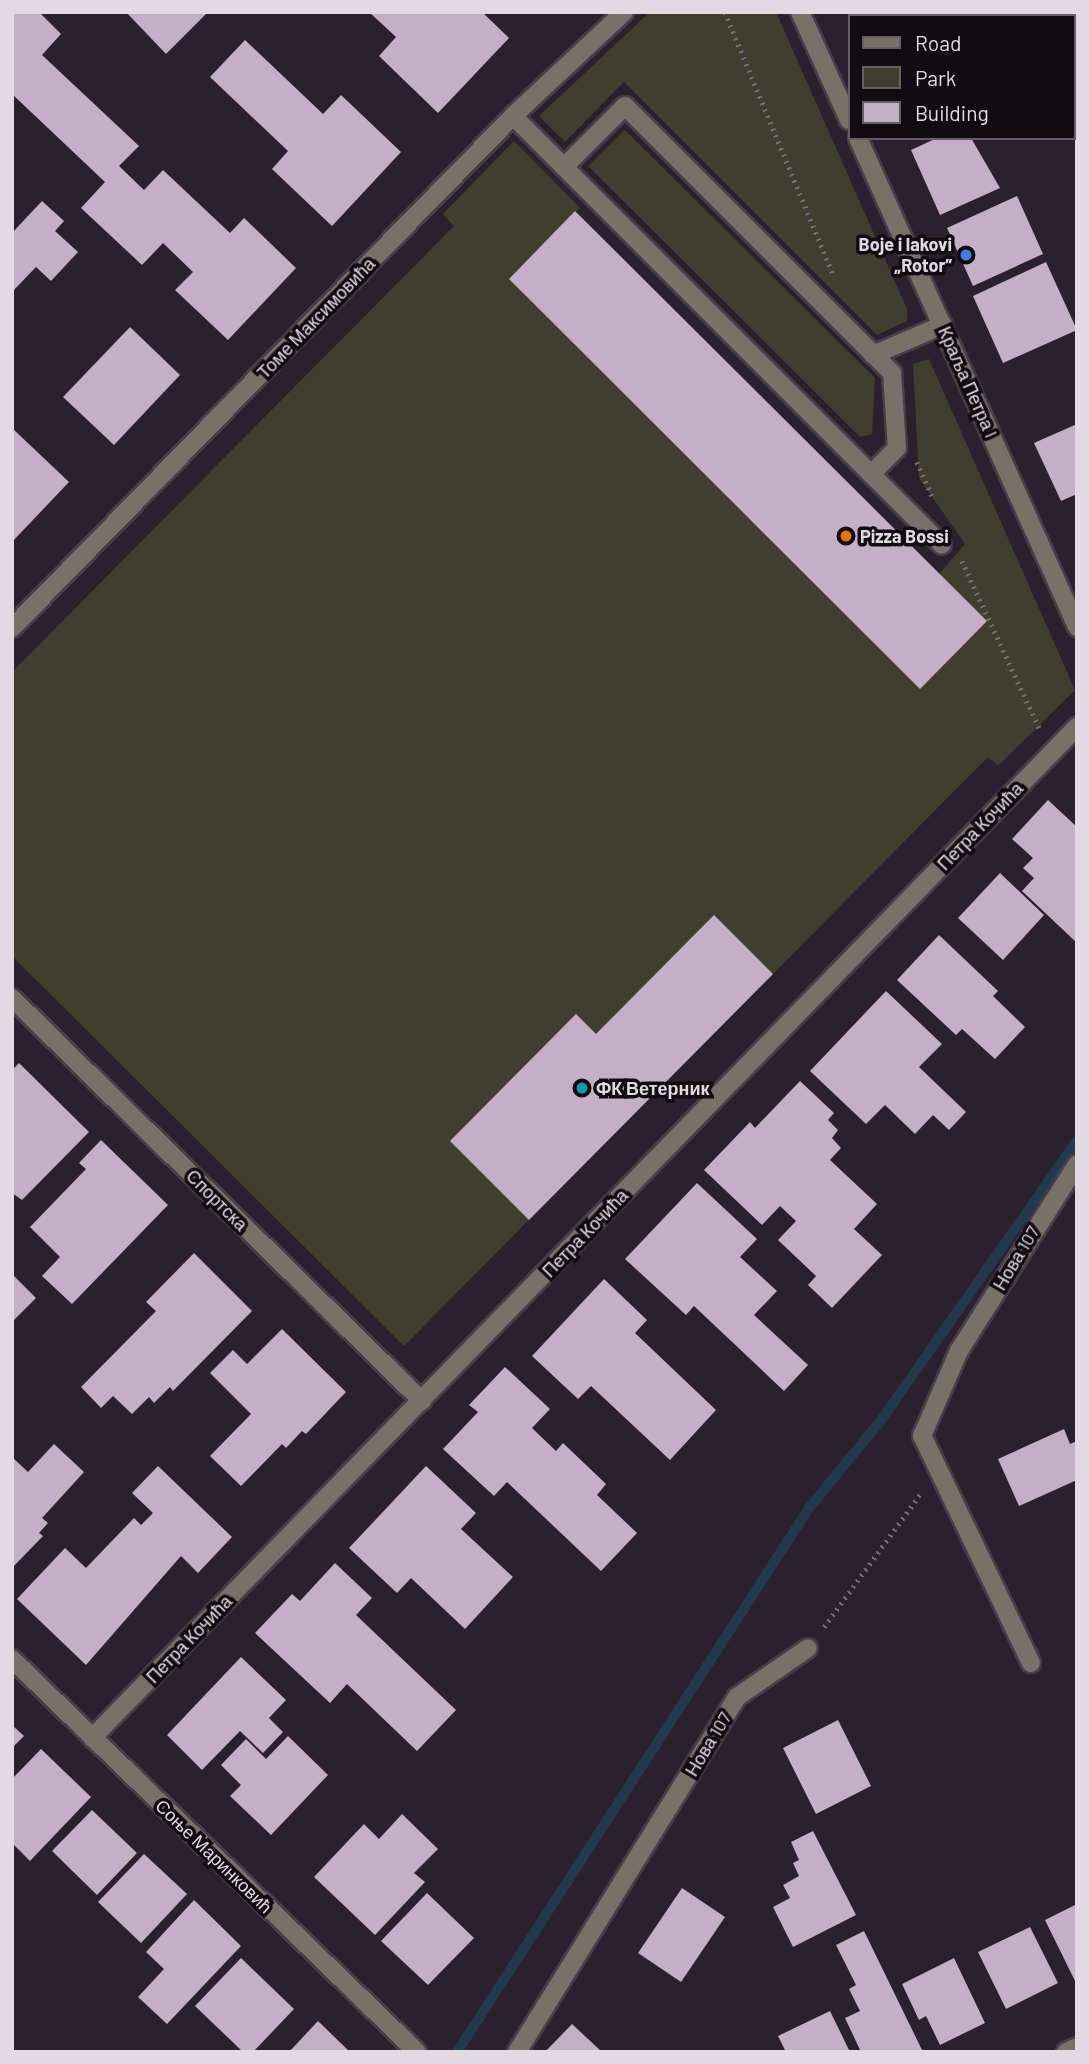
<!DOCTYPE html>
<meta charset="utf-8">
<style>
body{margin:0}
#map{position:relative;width:1089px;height:2064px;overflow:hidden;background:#2b202d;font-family:Barlow,sans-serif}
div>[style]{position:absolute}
.green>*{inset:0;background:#3e3f2e}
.stream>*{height:10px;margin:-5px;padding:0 5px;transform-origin:5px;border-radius:5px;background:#233a4c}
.building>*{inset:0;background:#c4aec8}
.path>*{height:4.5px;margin-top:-2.25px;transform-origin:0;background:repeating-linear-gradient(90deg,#766c77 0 2px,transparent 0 7px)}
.roads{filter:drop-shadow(2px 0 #483e4a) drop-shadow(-2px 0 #483e4a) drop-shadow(0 2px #483e4a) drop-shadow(0 -2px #483e4a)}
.minor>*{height:18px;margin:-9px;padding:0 9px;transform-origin:9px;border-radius:9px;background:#77716a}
.dots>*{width:19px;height:19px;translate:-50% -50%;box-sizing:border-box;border:4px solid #110c12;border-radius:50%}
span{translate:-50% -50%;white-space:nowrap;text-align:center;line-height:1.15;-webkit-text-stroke:7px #110c12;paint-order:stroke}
.poi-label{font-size:18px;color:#e1dae2;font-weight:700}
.right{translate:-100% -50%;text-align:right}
.left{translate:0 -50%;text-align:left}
.street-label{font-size:18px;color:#e1dae2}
.frame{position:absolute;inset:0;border:14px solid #e1dae2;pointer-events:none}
.legend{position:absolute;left:848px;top:14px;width:228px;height:126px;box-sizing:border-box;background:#110c12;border:2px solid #645e65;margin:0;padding:9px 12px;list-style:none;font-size:21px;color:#e1dae2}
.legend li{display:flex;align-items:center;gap:14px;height:35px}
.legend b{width:35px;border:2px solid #645e65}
</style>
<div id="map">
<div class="green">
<i style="clip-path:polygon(650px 12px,776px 12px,907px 309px,907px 321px,877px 335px,624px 82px,565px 142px,539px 116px)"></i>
<i style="clip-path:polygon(625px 130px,875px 378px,872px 434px,860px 437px,588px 166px)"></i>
<i style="clip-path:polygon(514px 141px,580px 208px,509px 279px,920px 688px,939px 574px,965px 544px,919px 478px,913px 364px,929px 359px,1075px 690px,998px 766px,988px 757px,404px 1346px,12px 956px,12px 672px,454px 226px,443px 214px)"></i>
</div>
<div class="stream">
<i style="left:457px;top:2052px;width:648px;rotate:-57.09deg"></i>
<i style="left:809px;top:1508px;width:115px;rotate:-50.6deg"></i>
<i style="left:882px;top:1419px;width:340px;rotate:-55deg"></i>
</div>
<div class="building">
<i style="clip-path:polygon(12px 12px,39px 12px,61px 34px,42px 55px,139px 146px,119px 166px,144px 190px,163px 170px,230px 233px,244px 218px,296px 268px,228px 340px,175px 290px,193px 272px,163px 243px,142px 265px,81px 208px,105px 182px,12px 94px)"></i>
<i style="clip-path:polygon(126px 12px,208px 12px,166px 54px)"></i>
<i style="clip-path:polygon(369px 12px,482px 12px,509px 38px,438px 113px,379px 56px,396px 37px)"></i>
<i style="clip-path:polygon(1047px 12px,1077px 12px,1077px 79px,1073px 16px)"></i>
<i style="clip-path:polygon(245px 40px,323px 114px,341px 95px,401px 152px,332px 226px,272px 169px,288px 151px,210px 77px)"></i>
<i style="clip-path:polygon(937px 138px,971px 138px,1000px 188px,940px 215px,911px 150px)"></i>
<i style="clip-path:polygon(1017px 196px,1043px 254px,973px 286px,947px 228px)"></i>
<i style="clip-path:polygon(42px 201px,64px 221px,55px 231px,78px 252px,51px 281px,36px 267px,12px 292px,12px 233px)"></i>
<i style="clip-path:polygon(575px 211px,987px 621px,920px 689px,509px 279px)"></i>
<i style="clip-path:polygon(1046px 262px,1077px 330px,1003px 363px,973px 296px)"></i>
<i style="clip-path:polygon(130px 327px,180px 375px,114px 445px,63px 397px)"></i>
<i style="clip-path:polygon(1077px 424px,1077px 494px,1061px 501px,1034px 443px)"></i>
<i style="clip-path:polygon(12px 428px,69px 482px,12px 542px)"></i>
<i style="clip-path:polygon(1048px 800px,1077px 827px,1077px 943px,1022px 891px,1034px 878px,1023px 868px,1033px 858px,1012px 839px)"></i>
<i style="clip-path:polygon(1000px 873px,1044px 915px,1003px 960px,958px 918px)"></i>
<i style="clip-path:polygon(714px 915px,773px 974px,529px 1220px,450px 1141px,576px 1014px,596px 1034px)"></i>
<i style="clip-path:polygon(939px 935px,998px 991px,993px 996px,1025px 1027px,995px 1059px,962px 1029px,956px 1035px,897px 980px)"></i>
<i style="clip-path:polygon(886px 991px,942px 1044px,919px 1067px,966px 1112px,949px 1130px,933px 1115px,915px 1134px,885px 1105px,866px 1124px,810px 1071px)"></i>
<i style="clip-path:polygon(19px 1063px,89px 1132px,22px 1200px,12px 1193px,12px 1070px)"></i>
<i style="clip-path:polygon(800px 1081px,834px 1113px,828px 1120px,838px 1130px,832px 1138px,841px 1148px,830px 1160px,877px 1204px,854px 1229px,882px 1255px,832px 1308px,808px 1285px,816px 1276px,778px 1240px,796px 1221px,780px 1206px,762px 1225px,704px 1170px,750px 1122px,755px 1128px)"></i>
<i style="clip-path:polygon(101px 1140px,168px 1205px,72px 1304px,42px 1276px,60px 1257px,30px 1227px,86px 1169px,79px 1163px)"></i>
<i style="clip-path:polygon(697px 1183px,757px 1239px,740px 1257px,777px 1291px,754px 1315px,808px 1365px,784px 1391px,694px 1306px,686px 1315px,625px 1259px)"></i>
<i style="clip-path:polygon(194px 1253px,252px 1311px,173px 1391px,170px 1387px,154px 1403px,149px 1397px,132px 1414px,113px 1396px,101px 1408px,81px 1387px,156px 1311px,146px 1302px)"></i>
<i style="clip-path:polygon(12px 1274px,36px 1298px,12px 1322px)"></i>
<i style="clip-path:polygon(604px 1279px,647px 1320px,635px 1333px,716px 1410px,670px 1460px,591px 1386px,578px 1399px,532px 1356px)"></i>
<i style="clip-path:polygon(282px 1329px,346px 1392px,306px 1434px,302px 1431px,286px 1448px,282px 1444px,241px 1486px,210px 1456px,251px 1414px,210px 1373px,233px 1350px,247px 1364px)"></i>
<i style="clip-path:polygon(505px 1367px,550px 1409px,532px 1428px,556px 1451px,563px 1443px,606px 1484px,597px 1495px,637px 1533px,601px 1571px,507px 1482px,494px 1496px,443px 1449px,478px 1412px,469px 1405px)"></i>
<i style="clip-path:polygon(1064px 1429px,1070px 1444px,1077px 1441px,1077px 1480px,1019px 1506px,998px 1459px)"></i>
<i style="clip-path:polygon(54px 1444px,84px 1472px,42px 1518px,48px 1523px,39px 1533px,43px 1536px,12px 1568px,12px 1457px,28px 1472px)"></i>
<i style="clip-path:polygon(158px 1466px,232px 1537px,198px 1573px,181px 1556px,86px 1665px,17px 1599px,65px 1548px,86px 1568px,134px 1518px,141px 1525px,153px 1513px,132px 1493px)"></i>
<i style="clip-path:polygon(426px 1466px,476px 1513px,461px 1529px,513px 1577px,465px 1629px,411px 1578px,397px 1593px,349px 1548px)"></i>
<i style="clip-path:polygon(335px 1563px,372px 1598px,356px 1615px,456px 1710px,417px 1751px,347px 1684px,330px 1703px,255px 1633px,292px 1594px,300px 1601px)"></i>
<i style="clip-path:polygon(241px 1657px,286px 1700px,269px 1718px,283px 1732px,263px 1753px,240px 1731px,202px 1770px,167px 1735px)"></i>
<i style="clip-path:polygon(838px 1720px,871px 1786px,816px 1814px,783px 1748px)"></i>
<i style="clip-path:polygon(12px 1725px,24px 1736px,12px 1748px)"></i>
<i style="clip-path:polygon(288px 1736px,328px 1775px,271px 1835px,230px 1796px,241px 1785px,221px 1765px,246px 1739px,266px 1759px)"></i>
<i style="clip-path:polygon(41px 1749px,91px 1797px,30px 1861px,12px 1843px,12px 1779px)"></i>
<i style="clip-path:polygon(92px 1810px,137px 1853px,97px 1895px,52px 1851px)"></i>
<i style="clip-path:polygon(402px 1814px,438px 1849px,414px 1873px,425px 1882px,375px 1935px,314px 1877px,364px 1824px,379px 1839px)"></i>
<i style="clip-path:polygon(813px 1831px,856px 1915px,793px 1947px,773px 1907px,790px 1898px,783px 1885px,799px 1876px,793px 1863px,799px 1860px,791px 1842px)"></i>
<i style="clip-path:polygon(144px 1854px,187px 1894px,141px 1943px,98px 1902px)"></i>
<i style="clip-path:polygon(682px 1888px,725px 1917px,681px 1982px,638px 1953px)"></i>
<i style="clip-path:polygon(427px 1893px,474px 1938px,428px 1985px,381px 1941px)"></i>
<i style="clip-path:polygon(194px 1900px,241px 1946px,167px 2024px,138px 1997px,164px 1969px,146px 1952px)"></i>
<i style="clip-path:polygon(1077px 1904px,1077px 1985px,1045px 1920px)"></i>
<i style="clip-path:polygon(1030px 1927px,1058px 1983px,1006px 2009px,978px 1952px)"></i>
<i style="clip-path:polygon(864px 1931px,923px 2052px,861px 2052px,845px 2018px,860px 2011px,849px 1989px,856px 1985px,836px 1945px)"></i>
<i style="clip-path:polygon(241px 1958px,294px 2009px,253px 2052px,243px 2052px,195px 2006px)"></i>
<i style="clip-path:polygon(954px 1958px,985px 2023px,940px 2045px,926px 2016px,919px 2020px,902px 1984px)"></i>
<i style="clip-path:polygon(830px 2011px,850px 2052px,786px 2052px,778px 2036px)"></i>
<i style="clip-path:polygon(318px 2021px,350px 2052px,289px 2052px)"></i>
<i style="clip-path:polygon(572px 2024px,602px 2052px,545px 2052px)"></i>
</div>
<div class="path">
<i style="left:725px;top:12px;width:283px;rotate:67.6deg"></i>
<i style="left:917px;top:462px;width:37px;rotate:66deg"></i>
<i style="left:962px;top:561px;width:184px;rotate:65.2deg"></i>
<i style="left:824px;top:1627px;width:165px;rotate:-54.1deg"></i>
</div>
<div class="roads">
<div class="minor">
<i style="left:800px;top:12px;width:119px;rotate:65.6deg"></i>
<i style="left:513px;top:116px;width:72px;rotate:45deg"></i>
<i style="left:564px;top:167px;width:86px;rotate:-45deg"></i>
<i style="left:625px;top:106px;width:378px;rotate:45deg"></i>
<i style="left:892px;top:373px;width:75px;rotate:86.2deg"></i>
<i style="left:897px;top:448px;width:37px;rotate:135deg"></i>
<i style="left:871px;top:474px;width:100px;rotate:45deg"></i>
<i style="left:858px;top:138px;width:536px;rotate:65.87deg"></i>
<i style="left:564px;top:167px;width:434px;rotate:45deg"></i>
<i style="left:873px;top:355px;width:76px;rotate:-23.2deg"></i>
<i style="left:12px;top:628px;width:716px;rotate:-45.62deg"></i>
<i style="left:513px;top:116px;width:152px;rotate:-43.1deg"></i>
<i style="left:12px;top:998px;width:575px;rotate:44.51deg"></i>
<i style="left:12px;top:1659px;width:564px;rotate:44.14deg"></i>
<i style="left:1031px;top:1663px;width:252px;rotate:-115.6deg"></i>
<i style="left:922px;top:1436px;width:93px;rotate:-66.5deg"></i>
<i style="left:959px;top:1351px;width:221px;rotate:-57.7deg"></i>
<i style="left:92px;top:1738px;width:1412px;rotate:-45.75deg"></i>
<i style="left:517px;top:2052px;width:418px;rotate:-58.2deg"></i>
<i style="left:737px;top:1697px;width:86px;rotate:-34.6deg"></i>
<i style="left:1066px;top:2052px;width:12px;rotate:-24deg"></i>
</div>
</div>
<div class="dots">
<i style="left:966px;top:255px;background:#3f7fe0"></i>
<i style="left:846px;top:536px;background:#e8710a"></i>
<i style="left:582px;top:1088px;background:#0f9aa8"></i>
</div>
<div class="poi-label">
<span class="right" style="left:952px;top:255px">Boje i lakovi<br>„Rotor”</span>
<span class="left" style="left:860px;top:536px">Pizza Bossi</span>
<span class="left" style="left:596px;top:1088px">ФК Ветерник</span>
</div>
<div class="street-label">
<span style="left:316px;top:318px;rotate:-46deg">Томе Максимовића</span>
<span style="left:968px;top:382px;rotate:66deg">Краља Петра I</span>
<span style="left:980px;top:826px;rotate:-46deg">Петра Кочића</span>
<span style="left:217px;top:1200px;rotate:45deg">Спортска</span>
<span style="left:585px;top:1233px;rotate:-46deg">Петра Кочића</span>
<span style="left:1016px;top:1258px;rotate:-59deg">Нова 107</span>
<span style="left:189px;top:1639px;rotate:-46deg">Петра Кочића</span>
<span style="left:708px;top:1744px;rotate:-59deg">Нова 107</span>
<span style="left:214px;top:1856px;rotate:44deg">Соње Маринковић</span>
</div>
<div class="frame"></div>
<ul class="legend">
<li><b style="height:9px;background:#77716a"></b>Road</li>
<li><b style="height:19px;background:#3e3f2e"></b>Park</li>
<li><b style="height:19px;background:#c4aec8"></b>Building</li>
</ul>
</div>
